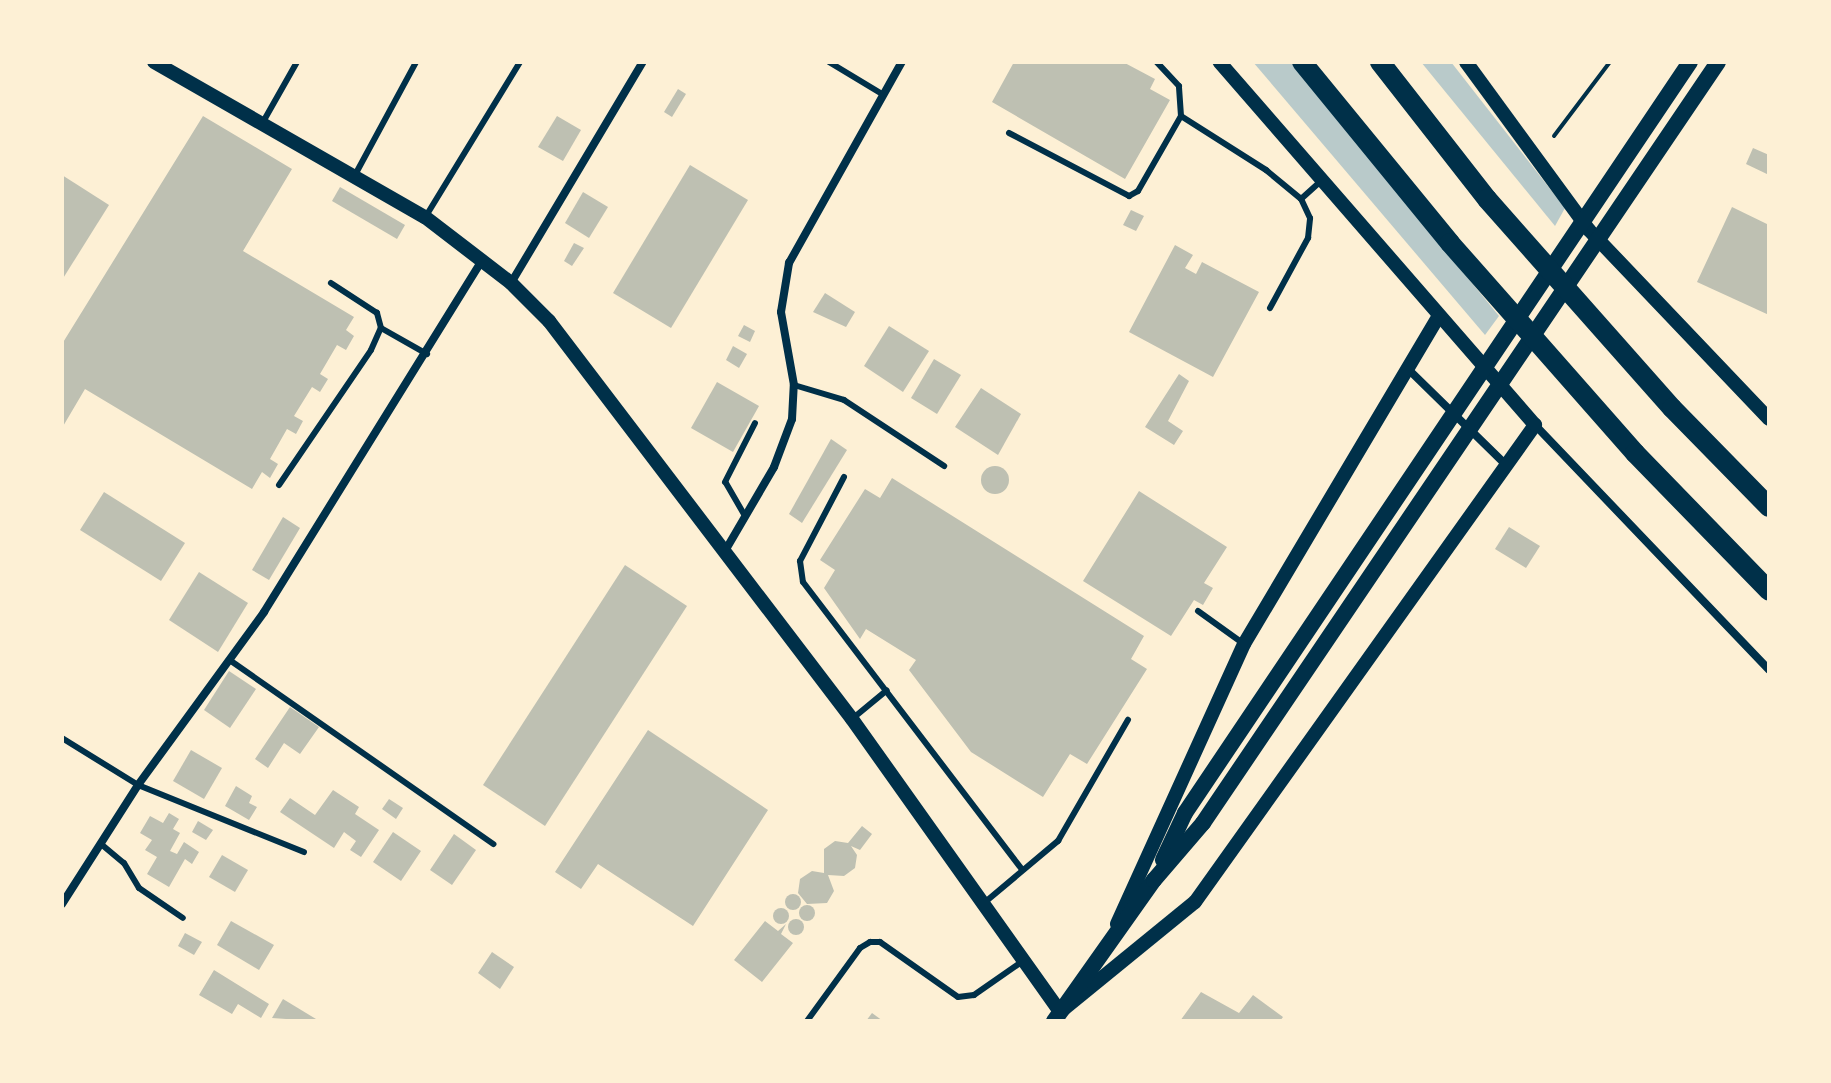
<!DOCTYPE html>
<style>
body{margin:0}
#map{position:relative;width:1831px;height:1083px;overflow:hidden;background:#fdf0d5;font-family:Commissioner,sans-serif}
div>[style]{position:absolute}
.green>*{inset:0;background:#b9caca}
.building>*{inset:0;background:#bec0b2}
.round{border-radius:50%}
.path>*{height:4px;margin:-2px;padding:0 2px;transform-origin:2px;border-radius:2px;background:#003049}
.service>*{height:6px;margin:-3px;padding:0 3px;transform-origin:3px;border-radius:3px;background:#003049}
.minor>*{height:8px;margin:-4px;padding:0 4px;transform-origin:4px;border-radius:4px;background:#003049}
.tertiary>*{height:14px;margin:-7px;padding:0 7px;transform-origin:7px;border-radius:7px;background:#003049}
.secondary>*{height:16px;margin:-8px;padding:0 8px;transform-origin:8px;border-radius:8px;background:#003049}
.motorway>*{height:20px;margin:-10px;padding:0 10px;transform-origin:10px;border-radius:10px;background:#003049}
span{translate:-50% -50%;white-space:nowrap;text-align:center;line-height:1.15;-webkit-text-stroke:8px #fdf0d5;paint-order:stroke}
.frame{position:absolute;inset:0;border:64px solid #fdf0d5;pointer-events:none}
</style>
<div id="map">
<div class="green">
<i style="clip-path:polygon(1253px 62px,1291px 62px,1499px 316px,1485px 335px)"></i>
<i style="clip-path:polygon(1421px 62px,1451px 62px,1565px 208px,1555px 226px)"></i>
</div>
<div class="building">
<i style="clip-path:polygon(1014px 62px,1123px 62px,1155px 79px,1150px 89px,1170px 100px,1125px 179px,992px 102px)"></i>
<i style="clip-path:polygon(678px 89px,686px 94px,672px 117px,664px 112px)"></i>
<i style="clip-path:polygon(203px 116px,292px 169px,243px 251px,354px 317px,346px 330px,354px 336px,346px 350px,337px 345px,320px 374px,328px 379px,320px 392px,312px 387px,294px 416px,303px 421px,296px 434px,287px 429px,270px 459px,278px 464px,270px 478px,262px 472px,252px 489px,85px 389px,62px 428px,62px 344px)"></i>
<i style="clip-path:polygon(557px 116px,581px 130px,563px 161px,538px 147px)"></i>
<i style="clip-path:polygon(1753px 148px,1769px 155px,1769px 175px,1746px 164px)"></i>
<i style="clip-path:polygon(690px 165px,748px 200px,671px 328px,613px 293px)"></i>
<i style="clip-path:polygon(62px 175px,109px 205px,62px 280px)"></i>
<i style="clip-path:polygon(340px 187px,405px 225px,397px 239px,332px 201px)"></i>
<i style="clip-path:polygon(583px 192px,608px 207px,589px 238px,565px 223px)"></i>
<i style="clip-path:polygon(1732px 207px,1769px 225px,1769px 315px,1697px 282px)"></i>
<i style="clip-path:polygon(1131px 210px,1144px 216px,1136px 231px,1123px 225px)"></i>
<i style="clip-path:polygon(574px 243px,584px 248px,572px 266px,564px 261px)"></i>
<i style="clip-path:polygon(1175px 245px,1193px 255px,1185px 268px,1196px 274px,1202px 262px,1259px 292px,1213px 377px,1129px 332px)"></i>
<i style="clip-path:polygon(825px 293px,855px 312px,846px 327px,813px 312px)"></i>
<i style="clip-path:polygon(744px 325px,755px 331px,750px 342px,738px 336px)"></i>
<i style="clip-path:polygon(889px 326px,929px 351px,903px 392px,864px 366px)"></i>
<i style="clip-path:polygon(733px 346px,747px 354px,739px 368px,726px 360px)"></i>
<i style="clip-path:polygon(934px 359px,961px 375px,937px 414px,911px 398px)"></i>
<i style="clip-path:polygon(1179px 374px,1189px 381px,1168px 421px,1183px 431px,1174px 445px,1145px 427px)"></i>
<i style="clip-path:polygon(717px 382px,759px 406px,733px 452px,691px 428px)"></i>
<i style="clip-path:polygon(981px 388px,1021px 414px,998px 455px,955px 427px)"></i>
<i style="clip-path:polygon(831px 439px,847px 450px,802px 523px,789px 514px)"></i>
<i class="round" style="left:981px;top:466px;width:28px;height:28px"></i>
<i style="clip-path:polygon(892px 478px,1144px 636px,1131px 659px,1147px 669px,1087px 764px,1070px 754px,1043px 797px,971px 752px,909px 670px,916px 660px,866px 629px,860px 639px,824px 588px,835px 570px,820px 560px,865px 489px,880px 498px)"></i>
<i style="clip-path:polygon(1139px 491px,1227px 547px,1204px 583px,1213px 588px,1203px 605px,1194px 600px,1171px 636px,1083px 581px)"></i>
<i style="clip-path:polygon(104px 492px,185px 543px,161px 581px,80px 530px)"></i>
<i style="clip-path:polygon(283px 517px,300px 528px,269px 580px,252px 570px)"></i>
<i style="clip-path:polygon(1509px 527px,1540px 546px,1526px 568px,1495px 549px)"></i>
<i style="clip-path:polygon(625px 565px,687px 606px,545px 826px,483px 785px)"></i>
<i style="clip-path:polygon(199px 572px,248px 603px,218px 652px,169px 620px)"></i>
<i style="clip-path:polygon(229px 671px,256px 689px,230px 728px,204px 710px)"></i>
<i style="clip-path:polygon(290px 707px,319px 727px,300px 754px,284px 743px,268px 768px,255px 759px)"></i>
<i style="clip-path:polygon(648px 730px,768px 810px,693px 926px,598px 864px,581px 889px,555px 872px)"></i>
<i style="clip-path:polygon(191px 750px,222px 768px,204px 799px,173px 781px)"></i>
<i style="clip-path:polygon(236px 786px,252px 796px,249px 803px,257px 807px,249px 820px,225px 806px)"></i>
<i style="clip-path:polygon(333px 790px,359px 807px,355px 814px,379px 830px,361px 857px,350px 850px,356px 841px,344px 832px,334px 848px,280px 812px,290px 798px,315px 815px)"></i>
<i style="clip-path:polygon(389px 799px,403px 808px,396px 819px,382px 809px)"></i>
<i style="clip-path:polygon(169px 813px,179px 819px,173px 829px,180px 833px,170px 851px,177px 854px,184px 842px,199px 852px,192px 864px,185px 859px,169px 887px,147px 874px,157px 857px,145px 850px,152px 840px,140px 833px,150px 816px,163px 823px)"></i>
<i style="clip-path:polygon(198px 821px,213px 830px,206px 840px,192px 832px)"></i>
<i style="clip-path:polygon(862px 826px,872px 834px,860px 850px,851px 846px,857px 855px,855px 868px,844px 876px,828px 875px,834px 891px,827px 903px,807px 904px,798px 893px,800px 879px,812px 871px,824px 873px,824px 849px,835px 841px,848px 843px)"></i>
<i style="clip-path:polygon(393px 832px,421px 851px,401px 881px,373px 862px)"></i>
<i style="clip-path:polygon(454px 834px,476px 850px,452px 885px,430px 870px)"></i>
<i style="clip-path:polygon(222px 855px,248px 870px,235px 892px,209px 877px)"></i>
<i class="round" style="left:785px;top:894px;width:16px;height:16px"></i>
<i class="round" style="left:799px;top:905px;width:16px;height:16px"></i>
<i class="round" style="left:773px;top:908px;width:16px;height:16px"></i>
<i class="round" style="left:788px;top:919px;width:16px;height:16px"></i>
<i style="clip-path:polygon(231px 921px,274px 945px,259px 970px,217px 945px)"></i>
<i style="clip-path:polygon(765px 921px,778px 931px,786px 924px,781px 934px,793px 943px,762px 982px,734px 960px)"></i>
<i style="clip-path:polygon(185px 933px,202px 942px,194px 955px,178px 946px)"></i>
<i style="clip-path:polygon(492px 952px,514px 967px,500px 989px,478px 973px)"></i>
<i style="clip-path:polygon(214px 970px,269px 1004px,261px 1018px,238px 1004px,232px 1014px,199px 995px)"></i>
<i style="clip-path:polygon(1201px 992px,1239px 1013px,1253px 995px,1283px 1017px,1280px 1021px,1180px 1021px)"></i>
<i style="clip-path:polygon(283px 999px,316px 1019px,314px 1021px,272px 1018px)"></i>
<i style="clip-path:polygon(872px 1013px,883px 1021px,866px 1021px)"></i>
</div>
<div class="path">
<i style="left:1554px;top:136px;width:93px;rotate:-52.9deg"></i>
</div>
<div class="service">
<i style="left:829px;top:62px;width:62px;rotate:31.1deg"></i>
<i style="left:1181px;top:116px;width:101px;rotate:32.4deg"></i>
<i style="left:1266px;top:170px;width:45px;rotate:39.6deg"></i>
<i style="left:263px;top:122px;width:69px;rotate:-60.5deg"></i>
<i style="left:1009px;top:133px;width:136px;rotate:27.7deg"></i>
<i style="left:1129px;top:196px;width:10px;rotate:-29deg"></i>
<i style="left:1138px;top:191px;width:86px;rotate:-60.2deg"></i>
<i style="left:1181px;top:116px;width:30px;rotate:-94deg"></i>
<i style="left:1179px;top:86px;width:33px;rotate:-133deg"></i>
<i style="left:355px;top:175px;width:128px;rotate:-61.6deg"></i>
<i style="left:426px;top:216px;width:180px;rotate:-58.6deg"></i>
<i style="left:1270px;top:308px;width:80px;rotate:-61.5deg"></i>
<i style="left:1308px;top:238px;width:20px;rotate:-84deg"></i>
<i style="left:1310px;top:218px;width:21px;rotate:-115deg"></i>
<i style="left:1301px;top:199px;width:28px;rotate:-42deg"></i>
<i style="left:381px;top:328px;width:53px;rotate:29.5deg"></i>
<i style="left:794px;top:385px;width:52px;rotate:16.7deg"></i>
<i style="left:844px;top:400px;width:120px;rotate:33.4deg"></i>
<i style="left:844px;top:477px;width:95px;rotate:117.6deg"></i>
<i style="left:800px;top:561px;width:21px;rotate:82deg"></i>
<i style="left:803px;top:582px;width:361px;rotate:52.7deg"></i>
<i style="left:279px;top:485px;width:163px;rotate:-55.7deg"></i>
<i style="left:371px;top:350px;width:24px;rotate:-66deg"></i>
<i style="left:381px;top:328px;width:16px;rotate:-105deg"></i>
<i style="left:377px;top:313px;width:55px;rotate:-146.9deg"></i>
<i style="left:745px;top:516px;width:39px;rotate:-120deg"></i>
<i style="left:725px;top:482px;width:66px;rotate:-63deg"></i>
<i style="left:1198px;top:611px;width:57px;rotate:35.7deg"></i>
<i style="left:231px;top:661px;width:320px;rotate:34.9deg"></i>
<i style="left:852px;top:719px;width:45px;rotate:-39.6deg"></i>
<i style="left:62px;top:738px;width:89px;rotate:31.7deg"></i>
<i style="left:138px;top:785px;width:179px;rotate:22deg"></i>
<i style="left:101px;top:844px;width:30px;rotate:40deg"></i>
<i style="left:124px;top:863px;width:29px;rotate:59deg"></i>
<i style="left:139px;top:888px;width:53px;rotate:34.3deg"></i>
<i style="left:984px;top:903px;width:97px;rotate:-40deg"></i>
<i style="left:1058px;top:841px;width:140px;rotate:-60deg"></i>
<i style="left:807px;top:1021px;width:90px;rotate:-54deg"></i>
<i style="left:860px;top:948px;width:12px;rotate:-31deg"></i>
<i style="left:870px;top:942px;width:10px"></i>
<i style="left:880px;top:942px;width:95px;rotate:35.2deg"></i>
<i style="left:958px;top:997px;width:16px;rotate:-7deg"></i>
<i style="left:974px;top:995px;width:60px;rotate:-34.8deg"></i>
</div>
<div class="minor">
<i style="left:511px;top:283px;width:257px;rotate:-59.2deg"></i>
<i style="left:1407px;top:368px;width:140px;rotate:44.4deg"></i>
<i style="left:1535px;top:425px;width:339px;rotate:46.3deg"></i>
<i style="left:725px;top:551px;width:97px;rotate:-59.7deg"></i>
<i style="left:774px;top:467px;width:51px;rotate:-69.4deg"></i>
<i style="left:792px;top:419px;width:34px;rotate:-87deg"></i>
<i style="left:794px;top:385px;width:74px;rotate:-100.1deg"></i>
<i style="left:781px;top:312px;width:50px;rotate:-80.7deg"></i>
<i style="left:789px;top:263px;width:231px;rotate:-60.7deg"></i>
<i style="left:62px;top:904px;width:141px;rotate:-57.4deg"></i>
<i style="left:138px;top:785px;width:214px;rotate:-53.9deg"></i>
<i style="left:264px;top:612px;width:414px;rotate:-58.2deg"></i>
</div>
<div class="tertiary">
<i style="left:154px;top:62px;width:312px;rotate:29.8deg"></i>
<i style="left:425px;top:217px;width:108px;rotate:37.5deg"></i>
<i style="left:511px;top:283px;width:54px;rotate:45deg"></i>
<i style="left:549px;top:321px;width:500px;rotate:52.72deg"></i>
<i style="left:852px;top:719px;width:359px;rotate:54.6deg"></i>
<i style="left:1060px;top:1012px;width:174px;rotate:-39.2deg"></i>
<i style="left:1195px;top:902px;width:586px;rotate:-54.52deg"></i>
<i style="left:1535px;top:425px;width:481px;rotate:-131deg"></i>
<i style="left:1466px;top:62px;width:208px;rotate:53.8deg"></i>
<i style="left:1589px;top:230px;width:261px;rotate:46.4deg"></i>
<i style="left:1117px;top:924px;width:307px;rotate:-65.6deg"></i>
<i style="left:1244px;top:644px;width:380px;rotate:-59.3deg"></i>
</div>
<div class="secondary">
<i style="left:1163px;top:860px;width:52px;rotate:-64.9deg"></i>
<i style="left:1185px;top:813px;width:905px;rotate:-56.08deg"></i>
<i style="left:1054px;top:1021px;width:173px;rotate:-54.7deg"></i>
<i style="left:1154px;top:880px;width:75px;rotate:-49.3deg"></i>
<i style="left:1203px;top:823px;width:919px;rotate:-55.91deg"></i>
</div>
<div class="motorway">
<i style="left:1302px;top:62px;width:234px;rotate:50.7deg"></i>
<i style="left:1450px;top:243px;width:280px;rotate:48.6deg"></i>
<i style="left:1635px;top:453px;width:192px;rotate:45.8deg"></i>
<i style="left:1380px;top:62px;width:174px;rotate:52deg"></i>
<i style="left:1487px;top:199px;width:279px;rotate:48.5deg"></i>
<i style="left:1672px;top:408px;width:139px;rotate:45.6deg"></i>
</div>
<div class="frame"></div>
</div>
